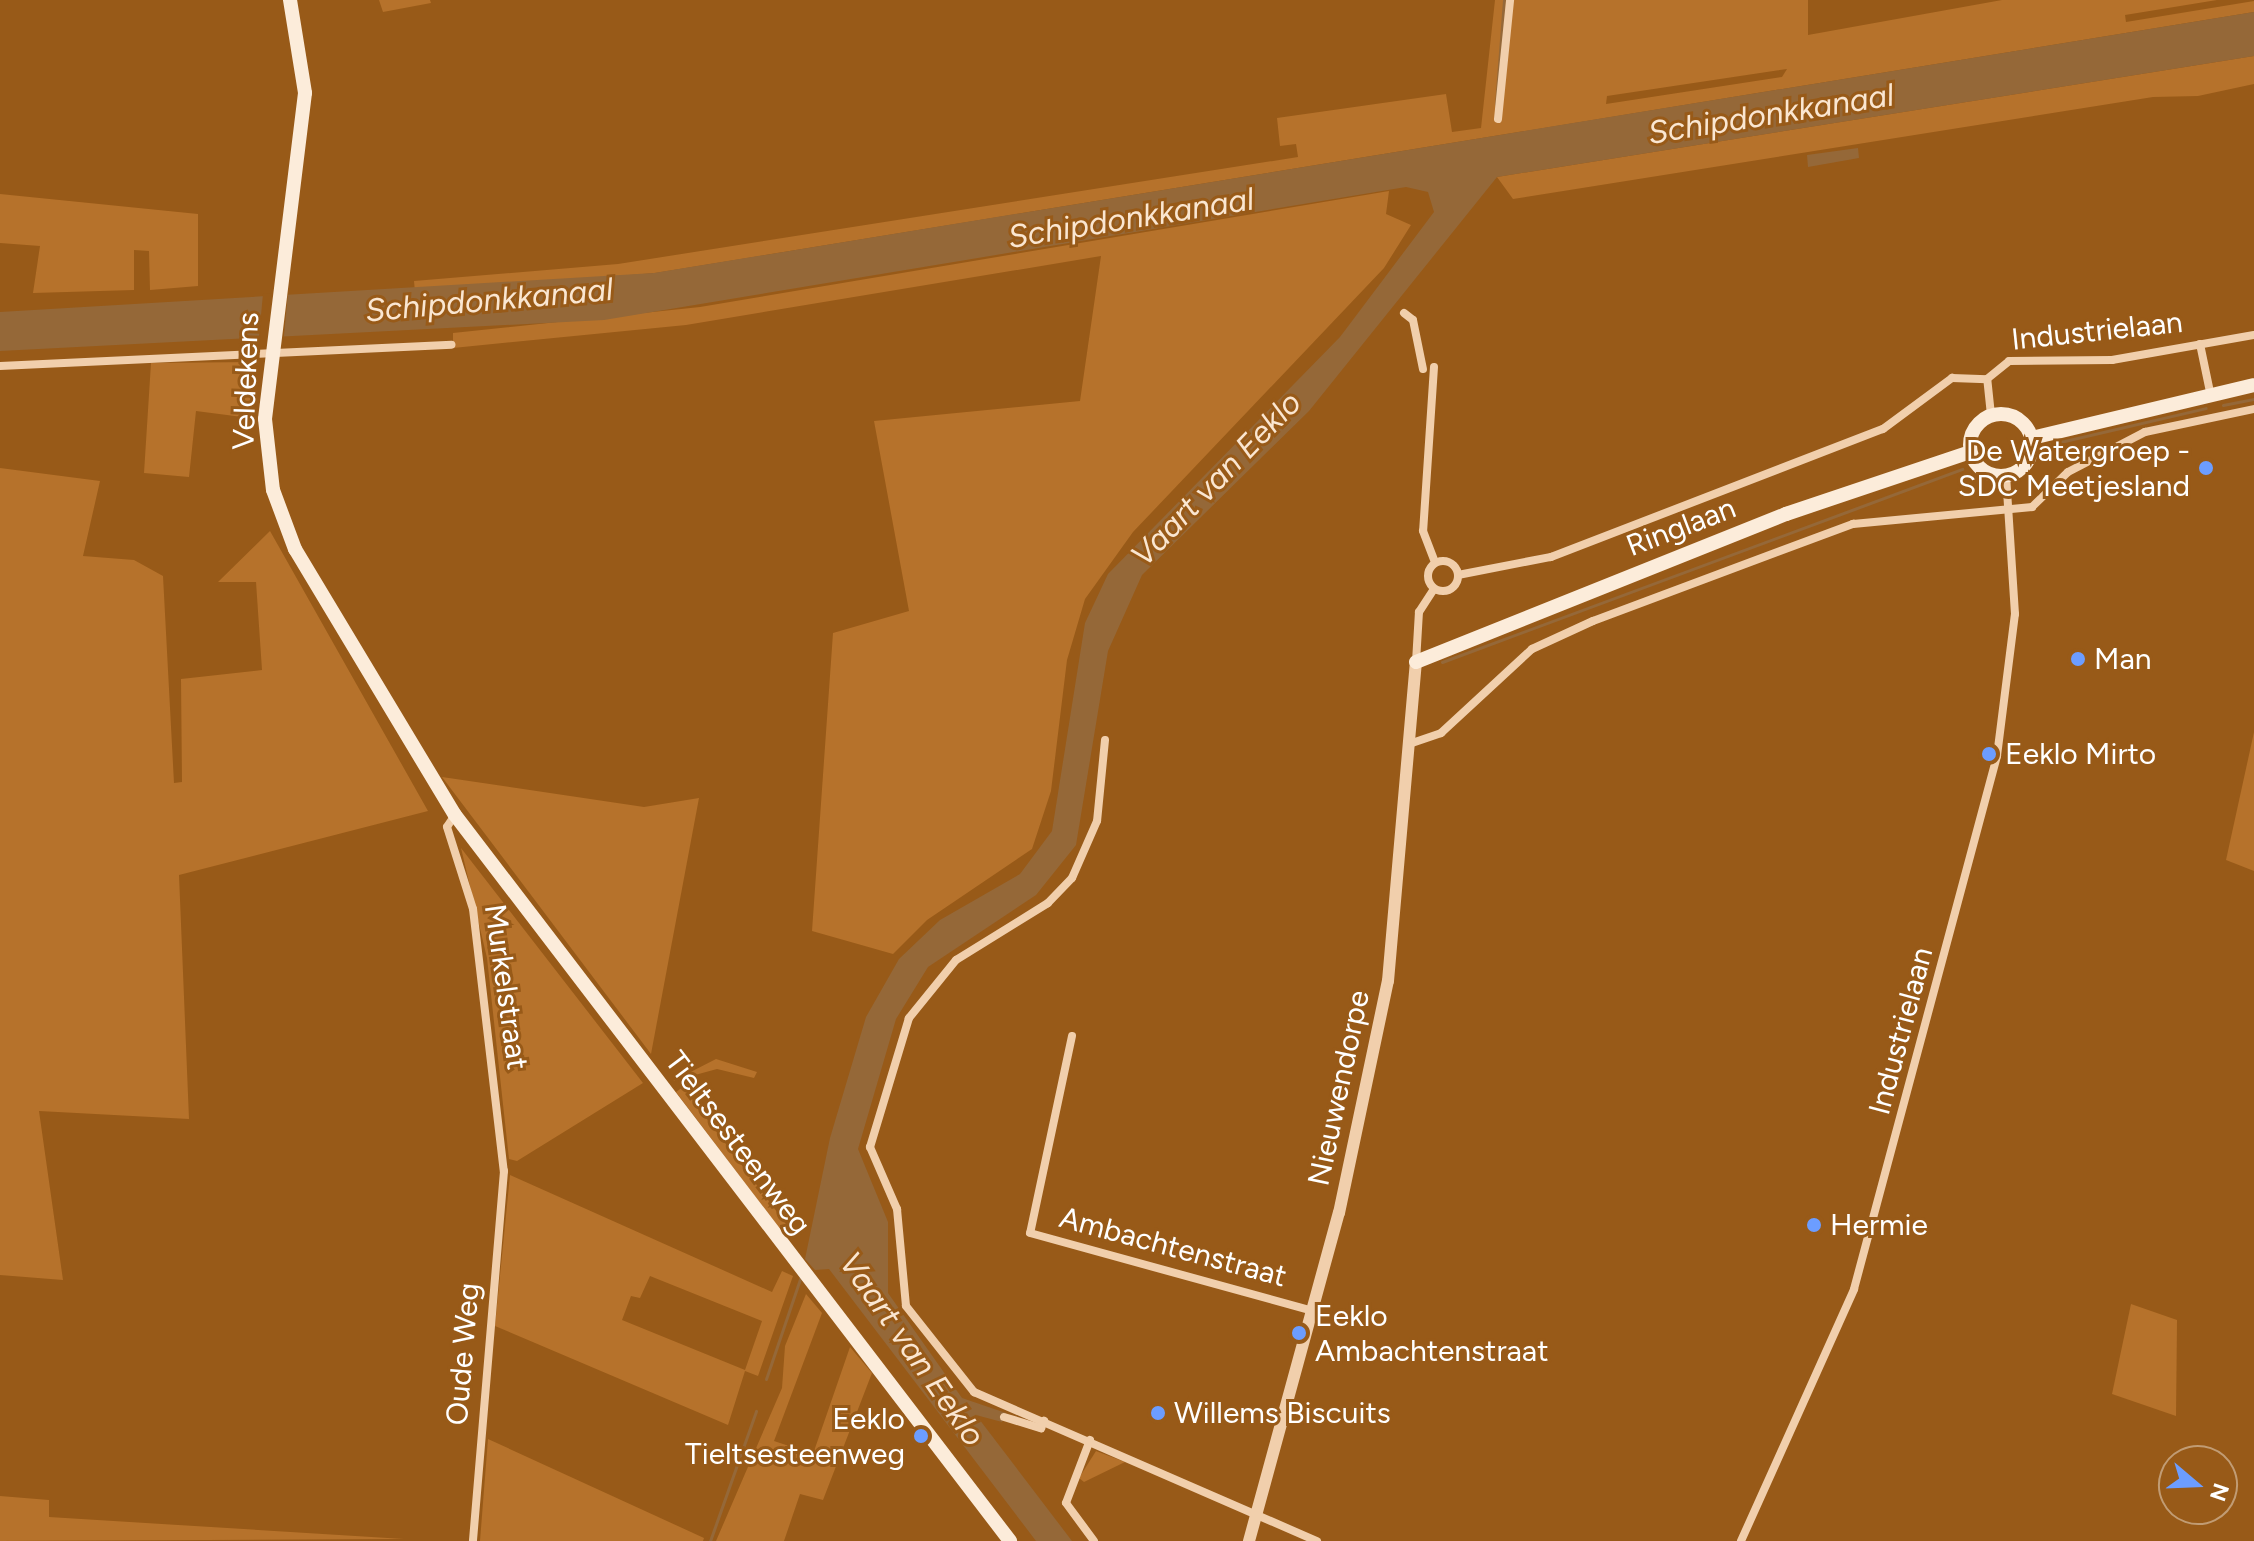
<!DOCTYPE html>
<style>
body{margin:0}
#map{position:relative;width:2254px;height:1541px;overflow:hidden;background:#985a18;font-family:Figtree,sans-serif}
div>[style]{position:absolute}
.green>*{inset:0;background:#b6722b}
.water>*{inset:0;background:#956838}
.pier>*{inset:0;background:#985a18}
.stream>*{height:3px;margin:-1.5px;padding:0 1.5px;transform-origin:1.5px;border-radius:1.5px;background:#956838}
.minor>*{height:8px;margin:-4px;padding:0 4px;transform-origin:4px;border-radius:4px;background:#f1cfac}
.minor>.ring{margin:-4px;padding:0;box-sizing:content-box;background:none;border:8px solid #f1cfac;border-radius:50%}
.tertiary>*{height:12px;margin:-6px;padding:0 6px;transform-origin:6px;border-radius:6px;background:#f1cfac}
.secondary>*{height:14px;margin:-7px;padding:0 7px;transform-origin:7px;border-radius:7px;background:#fcecda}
.secondary>.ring{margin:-7px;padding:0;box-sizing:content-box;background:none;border:14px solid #fcecda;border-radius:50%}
.dots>*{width:22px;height:22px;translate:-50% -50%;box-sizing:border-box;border:4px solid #985a18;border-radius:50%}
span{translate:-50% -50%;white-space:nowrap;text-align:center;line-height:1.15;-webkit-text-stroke:6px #985a18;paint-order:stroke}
.street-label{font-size:30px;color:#fff}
.poi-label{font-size:30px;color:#fff}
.right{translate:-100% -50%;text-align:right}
.left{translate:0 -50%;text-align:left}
.water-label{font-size:32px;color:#fae6d1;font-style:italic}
.north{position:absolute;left:2158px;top:1445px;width:80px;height:80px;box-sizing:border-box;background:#985a18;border:2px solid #c19c74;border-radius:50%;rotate:109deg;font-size:22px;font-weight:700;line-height:32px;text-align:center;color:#fff}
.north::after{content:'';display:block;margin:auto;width:28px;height:36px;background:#6c9dff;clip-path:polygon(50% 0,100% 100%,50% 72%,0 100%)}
</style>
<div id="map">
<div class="green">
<i style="clip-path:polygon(379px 0,430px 0,431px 3px,383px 12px)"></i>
<i style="clip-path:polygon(evenodd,1495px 0,1808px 0,1808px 35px,2002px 0,2217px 0,2125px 15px,2126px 22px,2254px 1px,2254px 12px,655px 273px,415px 292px,414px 281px,618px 264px,1298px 157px,1296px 144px,1280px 146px,1277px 118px,1446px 94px,1452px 132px,1481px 128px,1495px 0,1787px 69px,1782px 77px,1606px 104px,1607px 96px,1787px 69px)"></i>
<i style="clip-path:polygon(2254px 56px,2254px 84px,2198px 96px,2153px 97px,1513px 199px,1497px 177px)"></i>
<i style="clip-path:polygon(1389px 191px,1386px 214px,1411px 225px,1384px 268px,1133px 532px,1085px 599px,1067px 660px,1051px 791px,1032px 849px,927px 920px,893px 954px,812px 931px,833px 633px,909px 611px,874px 421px,1080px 401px,1101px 256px,686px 325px,453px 348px,453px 333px,700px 307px)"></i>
<i style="clip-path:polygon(0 194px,198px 214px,198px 286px,150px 290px,149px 251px,134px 250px,134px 290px,33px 293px,40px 246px,0 243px)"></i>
<i style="clip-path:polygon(255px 362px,250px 418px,196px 411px,189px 477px,144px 473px,151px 363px)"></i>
<i style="clip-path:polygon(0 468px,100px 481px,83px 556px,134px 560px,163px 576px,174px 783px,182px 782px,181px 679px,262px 670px,256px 582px,218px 582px,270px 531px,428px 811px,179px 875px,189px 1119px,39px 1111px,63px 1280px,0 1275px)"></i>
<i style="clip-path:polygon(2254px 732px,2254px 871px,2226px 860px)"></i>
<i style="clip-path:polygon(442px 777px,644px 807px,699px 798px,651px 1054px)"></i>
<i style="clip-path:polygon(461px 848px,643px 1083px,517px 1161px,509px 1159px,487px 958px)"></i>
<i style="clip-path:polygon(716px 1059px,757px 1072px,754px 1078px,717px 1069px,673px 1081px)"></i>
<i style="clip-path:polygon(683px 1087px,786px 1224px,779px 1228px,676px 1092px)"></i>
<i style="clip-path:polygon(evenodd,510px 1175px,772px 1292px,782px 1271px,793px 1276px,758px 1376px,745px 1371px,728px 1425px,495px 1326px,510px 1175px,650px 1276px,762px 1321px,745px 1370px,622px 1320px,631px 1296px,640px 1298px,650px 1276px)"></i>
<i style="clip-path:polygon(806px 1294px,822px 1313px,774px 1441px,813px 1454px,850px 1347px,872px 1373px,823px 1500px,800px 1494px,784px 1541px,716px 1541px,782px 1388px,785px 1346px)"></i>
<i style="clip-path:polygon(2131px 1304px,2177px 1320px,2176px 1416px,2112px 1394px)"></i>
<i style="clip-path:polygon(488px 1439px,704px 1538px,703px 1541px,480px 1541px)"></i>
<i style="clip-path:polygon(1096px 1451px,1125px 1462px,1084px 1482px,1079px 1478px)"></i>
<i style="clip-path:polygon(0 1496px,49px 1500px,49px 1517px,404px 1539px,0 1541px)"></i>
</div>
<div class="water">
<i style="clip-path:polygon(2254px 12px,2254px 56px,1497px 177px,1309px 411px,1142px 575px,1108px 651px,1076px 845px,1036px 895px,928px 967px,896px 1019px,858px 1149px,888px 1222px,888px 1293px,962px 1398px,1006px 1413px,1002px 1422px,976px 1415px,1072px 1541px,1036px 1541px,829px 1269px,815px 1270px,805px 1259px,830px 1138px,866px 1017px,899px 959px,940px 920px,1020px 874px,1052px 831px,1085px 623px,1108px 574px,1340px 337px,1434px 212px,1428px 192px,1406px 187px,604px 320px,0 351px,0 312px,654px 273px)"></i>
<i style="clip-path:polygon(1858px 148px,1859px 158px,1808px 167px,1807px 155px)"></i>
</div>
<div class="pier">
<i style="clip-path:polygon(288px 293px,283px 346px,258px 347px,263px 294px)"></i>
</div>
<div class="stream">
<i style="left:1496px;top:104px;width:104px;rotate:-85.6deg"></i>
<i style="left:2223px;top:405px;width:32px;rotate:-11deg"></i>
<i style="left:2043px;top:446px;width:167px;rotate:-13.1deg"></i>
<i style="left:1442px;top:662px;width:555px;rotate:-20.36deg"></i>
<i style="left:766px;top:1379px;width:109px;rotate:-71.2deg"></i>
<i style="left:710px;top:1541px;width:138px;rotate:-70.5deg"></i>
</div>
<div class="minor">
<i style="left:1498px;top:119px;width:120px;rotate:-84.2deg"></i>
<i style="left:1404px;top:313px;width:11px;rotate:38deg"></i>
<i style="left:1413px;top:320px;width:50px;rotate:78.5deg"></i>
<i style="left:2200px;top:344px;width:49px;rotate:78.2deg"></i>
<i style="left:0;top:366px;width:452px;rotate:-2.7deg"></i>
<i style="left:1434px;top:367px;width:164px;rotate:93.8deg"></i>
<i style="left:1423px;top:531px;width:34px;rotate:69deg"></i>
<i style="left:1991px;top:415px;width:36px;rotate:-96deg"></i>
<i style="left:1987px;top:379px;width:28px;rotate:-39deg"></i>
<i style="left:2009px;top:361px;width:103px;rotate:-0.6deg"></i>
<i style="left:2112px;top:360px;width:144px;rotate:-10deg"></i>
<i class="ring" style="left:1428px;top:561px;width:22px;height:22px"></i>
<i style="left:1458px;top:575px;width:95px;rotate:-11deg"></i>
<i style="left:1551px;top:557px;width:356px;rotate:-21.1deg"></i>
<i style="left:1883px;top:429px;width:86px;rotate:-36.5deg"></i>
<i style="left:1952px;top:378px;width:35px;rotate:2deg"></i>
<i style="left:1416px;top:662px;width:50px;rotate:-86.6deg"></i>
<i style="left:1419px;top:612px;width:27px;rotate:-57deg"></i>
<i style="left:1105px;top:740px;width:81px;rotate:95.6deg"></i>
<i style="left:1097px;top:821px;width:62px;rotate:113.7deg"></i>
<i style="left:1072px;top:878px;width:35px;rotate:134deg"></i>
<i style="left:1048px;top:903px;width:108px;rotate:148.2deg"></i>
<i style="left:956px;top:960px;width:75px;rotate:129deg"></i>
<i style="left:909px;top:1018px;width:135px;rotate:106.8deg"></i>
<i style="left:870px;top:1147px;width:68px;rotate:66.5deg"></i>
<i style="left:897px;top:1209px;width:97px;rotate:84.7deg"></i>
<i style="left:906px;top:1306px;width:110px;rotate:51.7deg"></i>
<i style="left:974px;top:1392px;width:374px;rotate:23.5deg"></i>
<i style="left:1412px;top:743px;width:31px;rotate:-19deg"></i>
<i style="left:1441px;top:733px;width:124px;rotate:-42.7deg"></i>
<i style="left:1532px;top:649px;width:67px;rotate:-24.7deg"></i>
<i style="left:1593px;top:621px;width:278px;rotate:-20.5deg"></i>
<i style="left:1853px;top:524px;width:180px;rotate:-5.4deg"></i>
<i style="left:2032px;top:507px;width:50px;rotate:-44.2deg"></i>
<i style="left:2068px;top:472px;width:87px;rotate:-27.5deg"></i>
<i style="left:2145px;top:432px;width:111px;rotate:-11.9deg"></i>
<i style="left:455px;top:815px;width:14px;rotate:124deg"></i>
<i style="left:447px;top:827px;width:86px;rotate:72.4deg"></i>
<i style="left:473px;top:909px;width:264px;rotate:83.3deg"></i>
<i style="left:504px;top:1171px;width:371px;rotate:94.8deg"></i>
<i style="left:1072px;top:1036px;width:201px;rotate:102deg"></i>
<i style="left:1030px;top:1233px;width:295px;rotate:15.4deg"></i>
<i style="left:1004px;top:1417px;width:39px;rotate:17deg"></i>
<i style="left:1041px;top:1428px;width:8px;rotate:-67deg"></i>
<i style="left:1090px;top:1440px;width:67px;rotate:110.9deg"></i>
<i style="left:1066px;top:1503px;width:47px;rotate:53.6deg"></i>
<i style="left:1741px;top:1541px;width:276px;rotate:-65.8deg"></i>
<i style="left:1854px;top:1289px;width:552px;rotate:-74.98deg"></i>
<i style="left:1997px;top:756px;width:143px;rotate:-82.8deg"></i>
<i style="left:2015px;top:614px;width:138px;rotate:-93.7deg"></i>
</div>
<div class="tertiary">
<i style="left:1249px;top:1541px;width:340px;rotate:-74.7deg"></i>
<i style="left:1339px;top:1213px;width:237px;rotate:-78.1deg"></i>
<i style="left:1388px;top:981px;width:320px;rotate:-85deg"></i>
</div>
<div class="secondary">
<i style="left:290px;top:0;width:94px;rotate:80.8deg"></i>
<i style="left:305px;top:93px;width:328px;rotate:97deg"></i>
<i style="left:265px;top:419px;width:71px;rotate:83.6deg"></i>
<i style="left:273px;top:490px;width:63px;rotate:69.6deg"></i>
<i style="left:295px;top:549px;width:310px;rotate:59deg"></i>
<i style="left:455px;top:815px;width:914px;rotate:52.6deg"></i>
<i class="ring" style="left:1970px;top:414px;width:48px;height:48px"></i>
<i style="left:2032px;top:438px;width:228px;rotate:-13.4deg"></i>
<i style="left:1416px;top:662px;width:399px;rotate:-21.8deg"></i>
<i style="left:1786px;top:514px;width:194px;rotate:-18.6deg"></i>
</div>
<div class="dots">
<i style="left:2206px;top:468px;background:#6c9dff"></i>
<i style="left:2078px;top:659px;background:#6c9dff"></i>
<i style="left:1989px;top:754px;background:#6c9dff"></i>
<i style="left:1814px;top:1225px;background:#6c9dff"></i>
<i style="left:1299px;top:1333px;background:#6c9dff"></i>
<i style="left:1158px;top:1413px;background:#6c9dff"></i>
<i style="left:921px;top:1436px;background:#6c9dff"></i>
</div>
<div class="street-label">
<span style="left:2097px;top:331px;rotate:-6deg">Industrielaan</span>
<span style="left:246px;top:381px;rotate:-88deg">Veldekens</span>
<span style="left:1681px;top:527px;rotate:-21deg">Ringlaan</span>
<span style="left:506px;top:987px;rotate:82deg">Murkelstraat</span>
<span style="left:1901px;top:1031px;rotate:-75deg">Industrielaan</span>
<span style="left:1339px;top:1088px;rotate:-78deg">Nieuwendorpe</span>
<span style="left:738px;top:1143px;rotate:53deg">Tieltsesteenweg</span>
<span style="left:1173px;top:1247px;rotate:15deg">Ambachtenstraat</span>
<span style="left:463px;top:1354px;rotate:-85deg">Oude Weg</span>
</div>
<div class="poi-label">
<span class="right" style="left:2190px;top:468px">De Watergroep -<br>SDC Meetjesland</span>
<span class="left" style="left:2094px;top:659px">Man</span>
<span class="left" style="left:2005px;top:754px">Eeklo Mirto</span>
<span class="left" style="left:1830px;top:1225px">Hermie</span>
<span class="left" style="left:1315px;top:1333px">Eeklo<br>Ambachtenstraat</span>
<span class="left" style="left:1174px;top:1413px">Willems Biscuits</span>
<span class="right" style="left:905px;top:1436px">Eeklo<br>Tieltsesteenweg</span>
</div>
<div class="water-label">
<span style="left:1771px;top:114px;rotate:-9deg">Schipdonkkanaal</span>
<span style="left:1131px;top:218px;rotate:-9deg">Schipdonkkanaal</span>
<span style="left:489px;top:300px;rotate:-5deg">Schipdonkkanaal</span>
<span style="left:1216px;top:479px;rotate:-46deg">Vaart van Eeklo</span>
<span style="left:912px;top:1349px;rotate:55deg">Vaart van Eeklo</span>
</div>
<div class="north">N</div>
</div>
